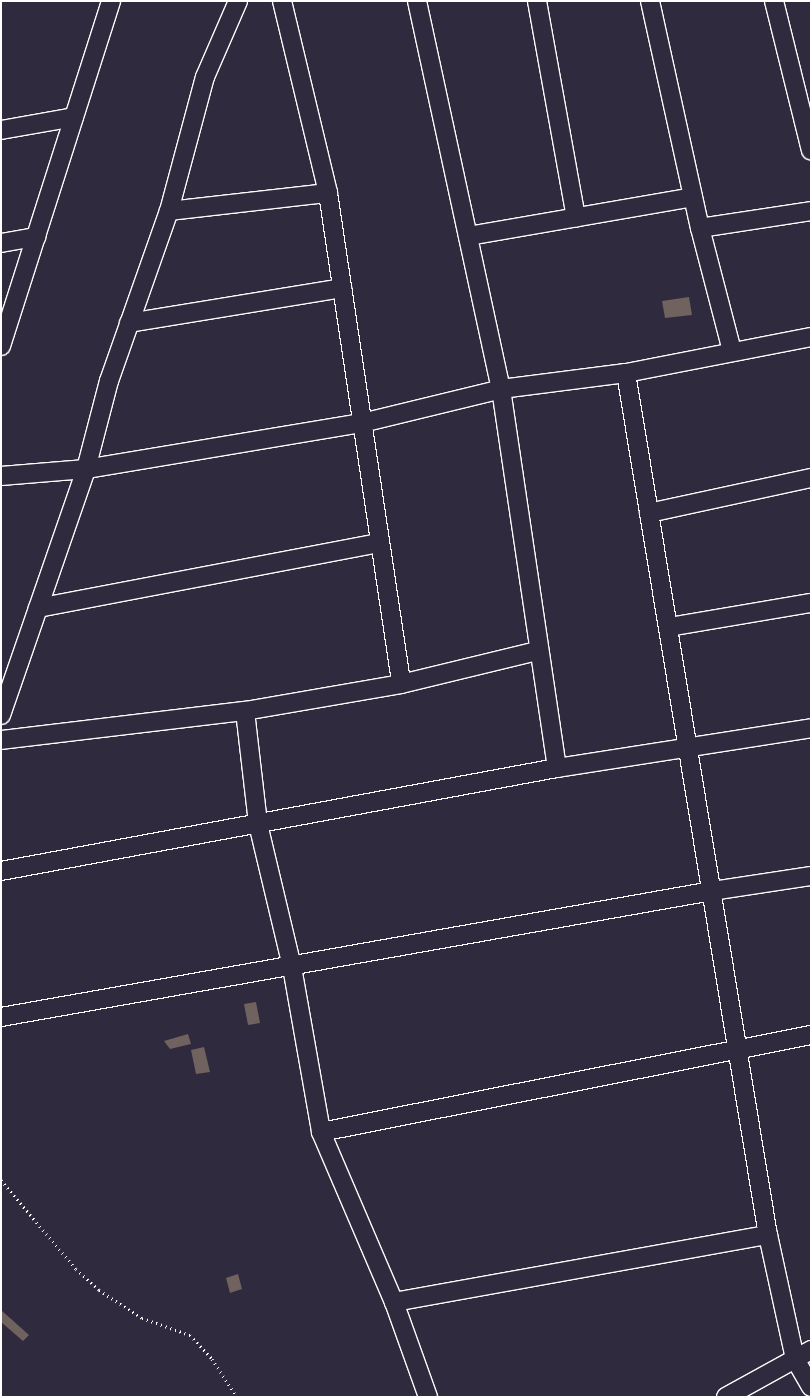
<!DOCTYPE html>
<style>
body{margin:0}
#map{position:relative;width:812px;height:1398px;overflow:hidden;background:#2f2a3d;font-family:"Playpen Sans",sans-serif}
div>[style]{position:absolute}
.building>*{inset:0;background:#70625e}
.path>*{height:3px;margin-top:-1.5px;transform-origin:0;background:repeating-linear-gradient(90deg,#fff 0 1px,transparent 0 5px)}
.roads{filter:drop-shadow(1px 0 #fff) drop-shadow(-1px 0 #fff) drop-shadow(0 1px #fff) drop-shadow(0 -1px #fff)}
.minor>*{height:18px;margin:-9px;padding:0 9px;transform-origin:9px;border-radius:9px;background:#2f2a3d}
span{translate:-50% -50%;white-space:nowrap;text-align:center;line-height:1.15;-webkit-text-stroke:4px #2f2a3d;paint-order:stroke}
.frame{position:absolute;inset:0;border:2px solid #fff;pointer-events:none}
</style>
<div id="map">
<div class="building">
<i style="clip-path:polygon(689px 297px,692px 315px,665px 318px,662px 301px)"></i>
<i style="clip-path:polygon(256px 1002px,260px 1023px,248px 1025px,244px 1004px)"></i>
<i style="clip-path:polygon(188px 1034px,191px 1044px,170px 1049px,164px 1041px)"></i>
<i style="clip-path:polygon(204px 1047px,210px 1072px,196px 1074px,191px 1050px)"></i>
<i style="clip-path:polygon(238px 1274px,242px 1289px,230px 1293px,226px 1278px)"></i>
<i style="clip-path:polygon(1px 1310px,29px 1335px,23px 1341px,1px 1322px)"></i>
</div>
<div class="path">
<i style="left:1px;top:1180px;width:116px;rotate:49.9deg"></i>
<i style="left:76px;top:1269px;width:31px;rotate:42deg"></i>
<i style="left:99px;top:1290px;width:51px;rotate:33.1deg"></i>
<i style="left:142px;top:1318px;width:51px;rotate:19.5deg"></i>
<i style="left:190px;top:1335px;width:33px;rotate:47deg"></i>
<i style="left:212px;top:1359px;width:45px;rotate:56.7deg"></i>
</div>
<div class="roads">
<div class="minor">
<i style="left:282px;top:1px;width:197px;rotate:76.5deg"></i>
<i style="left:328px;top:193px;width:496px;rotate:81.5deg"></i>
<i style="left:417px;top:1px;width:397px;rotate:77.8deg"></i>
<i style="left:501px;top:389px;width:383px;rotate:81.6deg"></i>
<i style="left:537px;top:1px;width:220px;rotate:79.8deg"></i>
<i style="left:650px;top:1px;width:232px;rotate:77.6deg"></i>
<i style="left:700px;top:228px;width:127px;rotate:75.4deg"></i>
<i style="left:774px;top:1px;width:154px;rotate:76.1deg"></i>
<i style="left:1px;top:130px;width:74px;rotate:-10.1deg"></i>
<i style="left:169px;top:211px;width:160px;rotate:-6.5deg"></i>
<i style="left:700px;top:228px;width:112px;rotate:-8.7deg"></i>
<i style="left:468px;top:236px;width:228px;rotate:-9.8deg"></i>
<i style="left:1px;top:243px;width:36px;rotate:-10deg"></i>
<i style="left:129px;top:323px;width:216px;rotate:-9.3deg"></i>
<i style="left:1px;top:346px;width:362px;rotate:-72.3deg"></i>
<i style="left:626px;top:373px;width:874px;rotate:80.65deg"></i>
<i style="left:768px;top:1235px;width:127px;rotate:77.7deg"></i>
<i style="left:795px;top:1359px;width:32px;rotate:60deg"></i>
<i style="left:1px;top:476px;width:85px;rotate:-4.7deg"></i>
<i style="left:86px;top:469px;width:280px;rotate:-9.5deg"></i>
<i style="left:362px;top:423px;width:143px;rotate:-13.7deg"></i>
<i style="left:501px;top:389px;width:126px;rotate:-7.3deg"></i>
<i style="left:626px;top:373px;width:188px;rotate:-11deg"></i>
<i style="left:649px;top:513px;width:166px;rotate:-12.2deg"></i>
<i style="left:38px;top:608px;width:348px;rotate:-10.8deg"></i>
<i style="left:669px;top:627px;width:144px;rotate:-9.6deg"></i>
<i style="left:245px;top:711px;width:114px;rotate:83.4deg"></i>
<i style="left:258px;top:824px;width:147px;rotate:76.6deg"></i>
<i style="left:292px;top:967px;width:168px;rotate:80deg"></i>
<i style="left:321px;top:1132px;width:185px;rotate:66.8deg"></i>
<i style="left:394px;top:1302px;width:101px;rotate:70.3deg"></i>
<i style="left:1px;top:715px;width:260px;rotate:-70.9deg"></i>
<i style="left:86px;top:469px;width:91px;rotate:-75.4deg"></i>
<i style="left:109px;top:381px;width:180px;rotate:-70.6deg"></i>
<i style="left:169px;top:211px;width:139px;rotate:-75deg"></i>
<i style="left:205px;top:77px;width:83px;rotate:-66.5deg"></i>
<i style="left:1px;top:740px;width:246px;rotate:-6.8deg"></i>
<i style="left:245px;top:711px;width:158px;rotate:-9.8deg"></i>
<i style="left:401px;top:684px;width:140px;rotate:-13.6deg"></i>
<i style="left:1px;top:871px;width:565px;rotate:-10.5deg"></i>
<i style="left:557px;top:768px;width:257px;rotate:-8.9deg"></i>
<i style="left:1px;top:1017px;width:722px;rotate:-10.05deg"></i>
<i style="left:712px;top:891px;width:100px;rotate:-8.6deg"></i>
<i style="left:321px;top:1132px;width:500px;rotate:-11.2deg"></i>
<i style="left:394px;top:1302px;width:380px;rotate:-10.2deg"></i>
<i style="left:726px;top:1397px;width:97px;rotate:-28.9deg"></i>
</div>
</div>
<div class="frame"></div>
</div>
